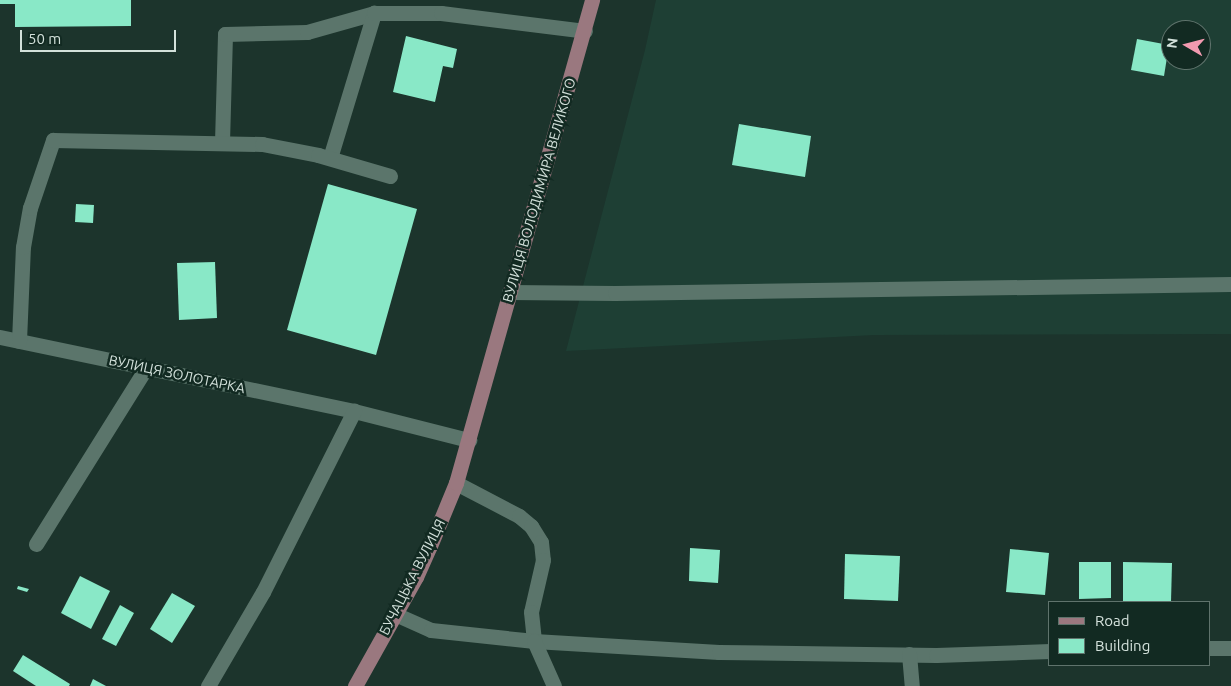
<!DOCTYPE html>
<meta charset="utf-8">
<style>
body{margin:0}
#map{position:relative;width:1231px;height:686px;overflow:hidden;background:#1c342c;font-family:Ubuntu,sans-serif}
div>[style]{position:absolute}
.built>*{inset:0;background:#1e3f34}
.building>*{inset:0;background:#89e8c7}
.minor>*{height:15px;margin:-7.5px;padding:0 7.5px;transform-origin:7.5px;border-radius:7.5px;background:#5b756b}
.major>*{height:15px;margin:-7.5px;padding:0 7.5px;transform-origin:7.5px;border-radius:7.5px;background:#9a787f}
span{translate:-50% -50%;white-space:nowrap;text-align:center;line-height:1.15;-webkit-text-stroke:5px #122a22;paint-order:stroke}
.street-label{font-size:14px;color:#d3e1db}
.legend{position:absolute;left:1048px;top:601px;width:162px;height:65px;box-sizing:border-box;background:#122a22;border:1px solid #5f736c;margin:0;padding:6px 9px;list-style:none;font-size:15px;color:#d3e1db}
.legend li{display:flex;align-items:center;gap:10px;height:25px}
.legend b{width:25px;border:1px solid #5f736c}
.north{position:absolute;left:1161px;top:20px;width:50px;height:50px;box-sizing:border-box;background:#122a22;border:1px solid #5f736c;border-radius:50%;rotate:278deg;font-size:14px;font-weight:700;line-height:20px;text-align:center;color:#d3e1db}
.north::after{content:'';display:block;margin:auto;width:18px;height:22px;background:#f29ab0;clip-path:polygon(50% 0,100% 100%,50% 72%,0 100%)}
.scale{position:absolute;left:20px;top:30px;width:156px;height:22px;box-sizing:border-box;border:2px solid #d3e1db;border-top:0;padding-left:6px;font-size:15px;line-height:18px;white-space:nowrap;color:#d3e1db;-webkit-text-stroke:4px #122a22;paint-order:stroke}
</style>
<div id="map">
<div class="built">
<i style="clip-path:polygon(evenodd,656px 0,1231px 0,1231px 334px,874px 335px,566px 351px,645px 50px,656px 0,1171px 30px,1201px 30px,1201px 60px,1171px 60px,1171px 30px)"></i>
</div>
<div class="building">
<i style="clip-path:polygon(0 0,131px 0,131px 26px,15px 27px,15px 4px,0 4px)"></i>
<i style="clip-path:polygon(406px 36px,457px 49px,453px 68px,443px 66px,435px 102px,393px 92px)"></i>
<i style="clip-path:polygon(1137px 39px,1169px 45px,1164px 76px,1131px 70px)"></i>
<i style="clip-path:polygon(739px 124px,811px 136px,805px 177px,732px 165px)"></i>
<i style="clip-path:polygon(328px 184px,417px 209px,376px 355px,287px 330px)"></i>
<i style="clip-path:polygon(76px 204px,94px 205px,93px 223px,75px 222px)"></i>
<i style="clip-path:polygon(215px 262px,217px 318px,179px 320px,177px 263px)"></i>
<i style="clip-path:polygon(690px 548px,720px 550px,718px 583px,689px 581px)"></i>
<i style="clip-path:polygon(1010px 549px,1049px 553px,1045px 595px,1006px 592px)"></i>
<i style="clip-path:polygon(845px 554px,900px 556px,898px 601px,844px 599px)"></i>
<i style="clip-path:polygon(1079px 562px,1111px 562px,1111px 598px,1079px 599px)"></i>
<i style="clip-path:polygon(1123px 562px,1172px 563px,1171px 602px,1123px 602px)"></i>
<i style="clip-path:polygon(80px 576px,110px 591px,91px 629px,61px 613px)"></i>
<i style="clip-path:polygon(18px 586px,29px 589px,27px 592px,17px 589px)"></i>
<i style="clip-path:polygon(172px 593px,195px 606px,172px 643px,150px 629px)"></i>
<i style="clip-path:polygon(120px 605px,134px 613px,116px 646px,102px 639px)"></i>
<i style="clip-path:polygon(23px 655px,70px 684px,69px 686px,36px 686px,13px 671px)"></i>
<i style="clip-path:polygon(93px 679px,106px 686px,90px 686px)"></i>
</div>
<div class="minor">
<i style="left:222px;top:142px;width:108px;rotate:-88.4deg"></i>
<i style="left:225px;top:34px;width:82px;rotate:-1.4deg"></i>
<i style="left:307px;top:32px;width:70px;rotate:-15.8deg"></i>
<i style="left:330px;top:158px;width:152px;rotate:-73.1deg"></i>
<i style="left:374px;top:13px;width:67px"></i>
<i style="left:441px;top:13px;width:145px;rotate:7.1deg"></i>
<i style="left:509px;top:292px;width:106px;rotate:0.5deg"></i>
<i style="left:615px;top:293px;width:616px;rotate:-0.84deg"></i>
<i style="left:0;top:337px;width:362px;rotate:11.8deg"></i>
<i style="left:354px;top:411px;width:119px;rotate:14.2deg"></i>
<i style="left:19px;top:341px;width:94px;rotate:-87.6deg"></i>
<i style="left:23px;top:247px;width:40px;rotate:-80deg"></i>
<i style="left:30px;top:208px;width:72px;rotate:-71.3deg"></i>
<i style="left:53px;top:140px;width:209px;rotate:1.1deg"></i>
<i style="left:262px;top:144px;width:57px;rotate:11.1deg"></i>
<i style="left:318px;top:155px;width:75px;rotate:16.3deg"></i>
<i style="left:456px;top:483px;width:71px;rotate:27.6deg"></i>
<i style="left:519px;top:516px;width:16px;rotate:40deg"></i>
<i style="left:531px;top:526px;width:19px;rotate:58deg"></i>
<i style="left:541px;top:542px;width:18px;rotate:84deg"></i>
<i style="left:543px;top:560px;width:53px;rotate:103deg"></i>
<i style="left:531px;top:612px;width:29px;rotate:84deg"></i>
<i style="left:534px;top:641px;width:185px;rotate:3.4deg"></i>
<i style="left:719px;top:652px;width:217px;rotate:0.8deg"></i>
<i style="left:936px;top:655px;width:114px;rotate:-2deg"></i>
<i style="left:36px;top:544px;width:208px;rotate:-58deg"></i>
<i style="left:395px;top:614px;width:39px;rotate:24deg"></i>
<i style="left:431px;top:630px;width:104px;rotate:6.1deg"></i>
<i style="left:534px;top:641px;width:49px;rotate:66deg"></i>
<i style="left:1210px;top:648px;width:21px"></i>
<i style="left:909px;top:654px;width:32px;rotate:85deg"></i>
<i style="left:208px;top:686px;width:109px;rotate:-59.7deg"></i>
<i style="left:263px;top:592px;width:203px;rotate:-63.3deg"></i>
</div>
<div class="major">
<i style="left:355px;top:686px;width:125px;rotate:-60.8deg"></i>
<i style="left:416px;top:577px;width:34px;rotate:-66deg"></i>
<i style="left:430px;top:546px;width:68px;rotate:-67.6deg"></i>
<i style="left:456px;top:483px;width:502px;rotate:-74.27deg"></i>
</div>
<div class="street-label">
<span style="left:539px;top:190px;rotate:-74deg">ВУЛИЦЯ ВОЛОДИМИРА ВЕЛИКОГО</span>
<span style="left:177px;top:374px;rotate:12deg">ВУЛИЦЯ ЗОЛОТАРКА</span>
<span style="left:412px;top:577px;rotate:-63deg">БУЧАЦЬКА ВУЛИЦЯ</span>
</div>
<ul class="legend">
<li><b style="height:6px;background:#9a787f"></b>Road</li>
<li><b style="height:14px;background:#89e8c7"></b>Building</li>
</ul>
<div class="north">N</div>
<div class="scale">50 m</div>
</div>
